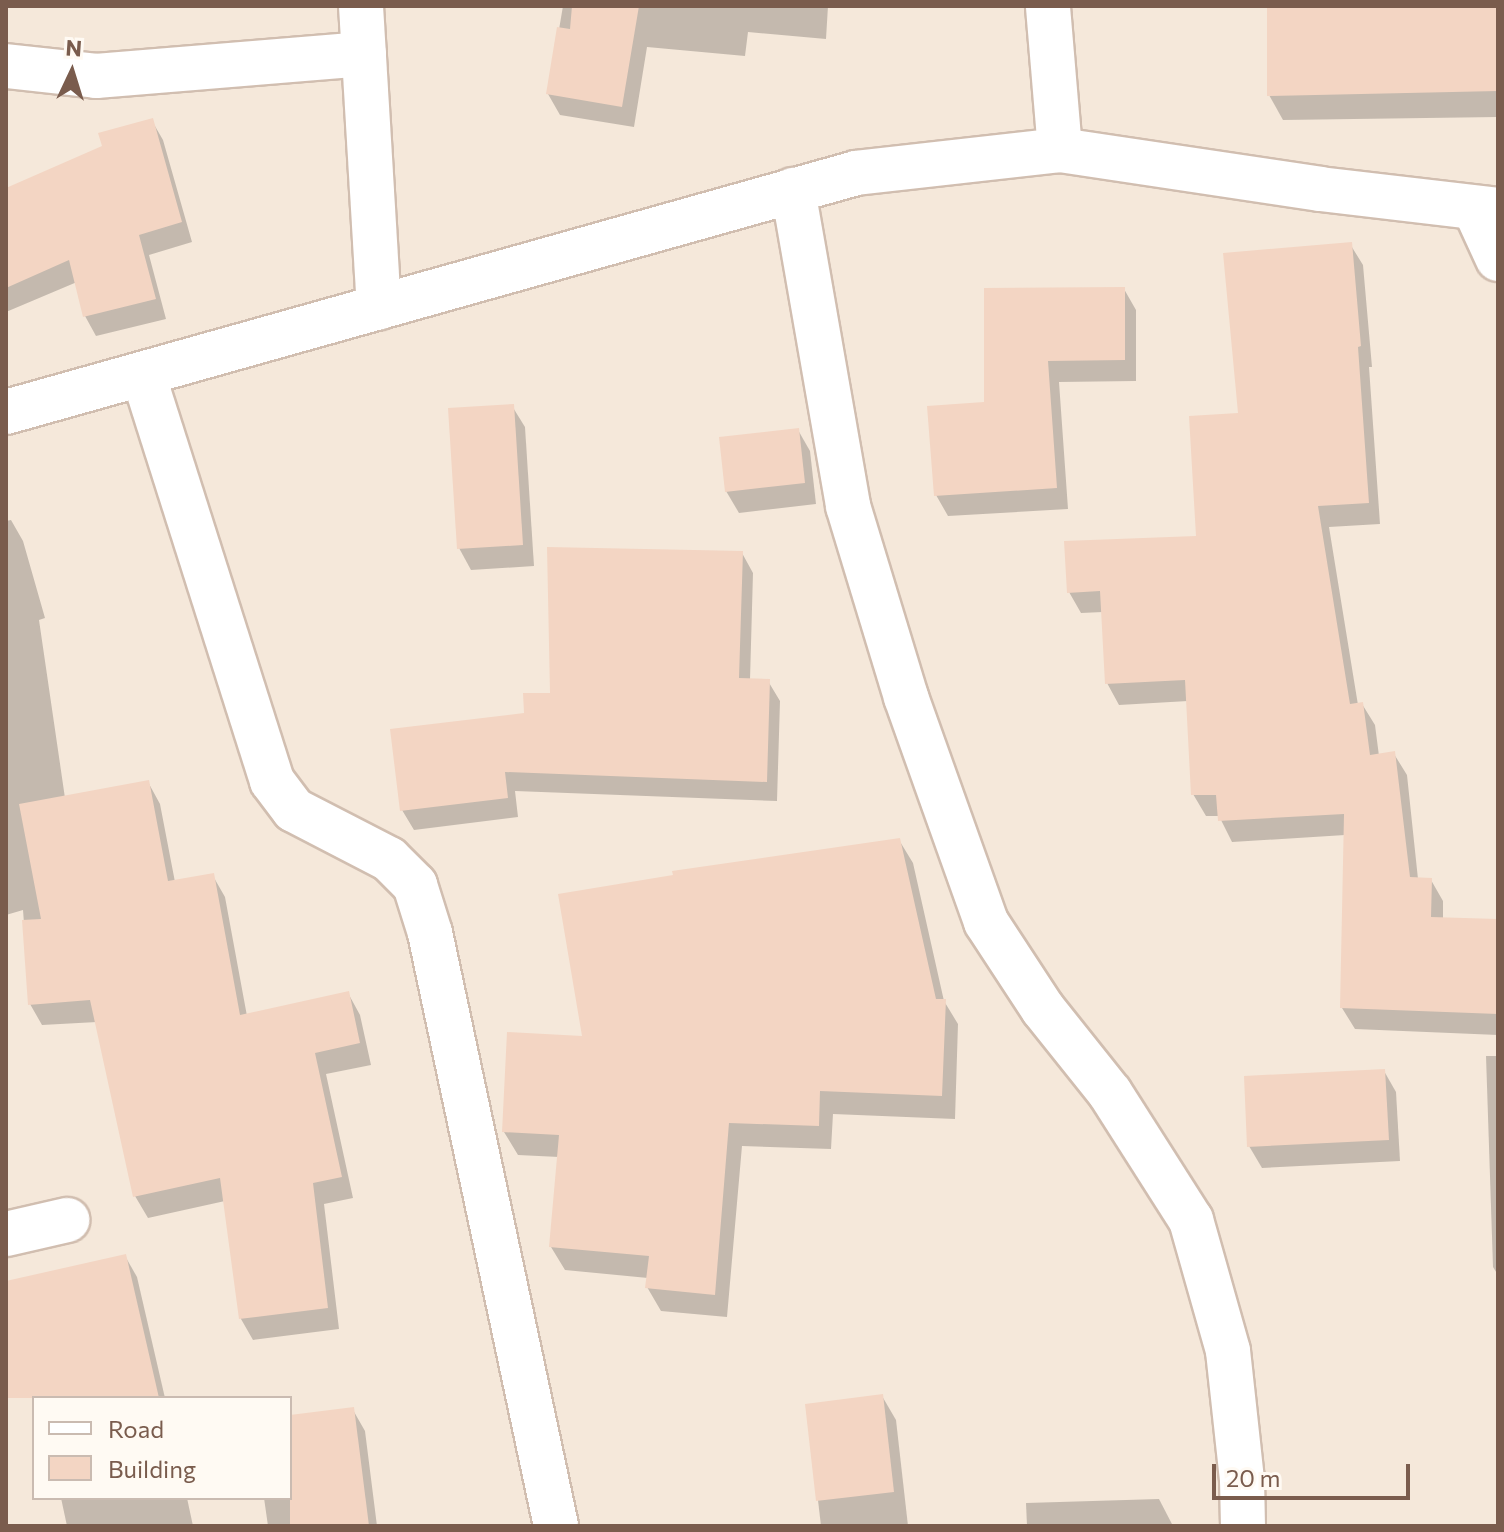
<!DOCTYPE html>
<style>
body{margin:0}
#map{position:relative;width:1504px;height:1532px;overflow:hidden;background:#fdf6ec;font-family:Commissioner,sans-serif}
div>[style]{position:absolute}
.residential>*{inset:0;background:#f5e8da}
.shadow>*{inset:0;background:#0003}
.building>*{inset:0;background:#f3d5c3}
.roads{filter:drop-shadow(2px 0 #d1beb0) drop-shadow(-2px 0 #d1beb0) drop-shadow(0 2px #d1beb0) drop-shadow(0 -2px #d1beb0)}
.street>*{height:44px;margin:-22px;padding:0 22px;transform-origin:22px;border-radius:22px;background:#fff}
span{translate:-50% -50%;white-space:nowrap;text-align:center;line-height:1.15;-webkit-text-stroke:8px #fffaf3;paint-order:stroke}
.frame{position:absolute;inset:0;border:8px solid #7a5c4d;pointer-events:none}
.legend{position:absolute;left:32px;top:1396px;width:260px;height:104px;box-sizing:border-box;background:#fffaf3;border:2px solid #cabbb1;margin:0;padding:10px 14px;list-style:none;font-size:24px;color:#7a5c4d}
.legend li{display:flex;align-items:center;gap:16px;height:40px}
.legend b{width:40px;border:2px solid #cabbb1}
.north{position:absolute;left:32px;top:32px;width:80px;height:80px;-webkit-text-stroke:6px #fffaf3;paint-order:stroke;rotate:4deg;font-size:22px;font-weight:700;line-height:32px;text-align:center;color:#7a5c4d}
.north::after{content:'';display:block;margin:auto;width:28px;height:36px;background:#7a5c4d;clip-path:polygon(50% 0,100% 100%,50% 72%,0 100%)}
.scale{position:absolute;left:1212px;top:1464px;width:198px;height:36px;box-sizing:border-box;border:4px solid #7a5c4d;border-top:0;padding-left:10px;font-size:24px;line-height:28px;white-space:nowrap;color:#7a5c4d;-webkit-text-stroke:6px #fffaf3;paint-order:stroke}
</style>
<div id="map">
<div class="residential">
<i style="clip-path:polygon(evenodd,6px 6px,1498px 6px,1498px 1526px,6px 1526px,6px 6px,34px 1398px,290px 1398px,290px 1498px,34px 1498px,34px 1398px)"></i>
</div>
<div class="shadow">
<i style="clip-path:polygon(563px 6px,828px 6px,826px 39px,748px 32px,745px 56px,647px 47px,634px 127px,560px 115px,548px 94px)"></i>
<i style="clip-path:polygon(1269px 6px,1498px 6px,1498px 117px,1283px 120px,1269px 95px)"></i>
<i style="clip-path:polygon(152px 121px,163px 140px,192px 242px,149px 255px,166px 319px,96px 336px,85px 316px,77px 282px,6px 312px,6px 190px,104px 148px)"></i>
<i style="clip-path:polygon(1350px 244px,1363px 265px,1372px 367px,1369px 367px,1380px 524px,1329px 527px,1358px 705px,1362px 704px,1375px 725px,1379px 756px,1394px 754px,1407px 775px,1418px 879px,1431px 880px,1443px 901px,1443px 920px,1498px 921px,1498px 1035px,1355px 1029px,1342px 1008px,1345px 835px,1232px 842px,1219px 816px,1206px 816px,1193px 794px,1188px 701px,1119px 705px,1107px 683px,1103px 612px,1081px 613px,1069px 592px,1198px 538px,1240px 415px)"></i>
<i style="clip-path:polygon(1124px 289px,1136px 310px,1136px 381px,1059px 382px,1068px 509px,948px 516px,936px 495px,986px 404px)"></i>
<i style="clip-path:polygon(512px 406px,525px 427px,534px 566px,471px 570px,459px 548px)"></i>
<i style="clip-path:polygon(798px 430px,810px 451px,816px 504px,739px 513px,726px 491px)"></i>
<i style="clip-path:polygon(11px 520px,23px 541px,45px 618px,39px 620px,65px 798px,148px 782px,160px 804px,175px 882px,213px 876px,225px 897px,247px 1016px,348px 993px,360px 1015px,371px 1065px,326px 1074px,353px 1198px,324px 1204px,339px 1329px,253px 1340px,241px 1319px,225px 1201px,148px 1218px,135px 1196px,97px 1022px,42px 1025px,30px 1004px,23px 910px,6px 915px,6px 521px)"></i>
<i style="clip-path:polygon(742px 553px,753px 573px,750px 680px,768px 681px,780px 701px,777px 801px,515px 791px,518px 817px,414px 830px,402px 810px)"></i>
<i style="clip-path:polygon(899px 840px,913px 863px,944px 1001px,958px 1024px,955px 1119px,833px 1114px,831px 1149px,742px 1146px,727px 1317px,661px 1311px,647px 1287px,648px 1278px,565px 1270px,551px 1247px,559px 1157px,518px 1155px,504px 1132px,584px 1038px)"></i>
<i style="clip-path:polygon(1486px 1056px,1498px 1056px,1498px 1275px,1493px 1267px)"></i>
<i style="clip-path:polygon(1384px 1071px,1396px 1092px,1400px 1161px,1262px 1168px,1249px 1146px)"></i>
<i style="clip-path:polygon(125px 1256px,137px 1277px,165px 1398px,37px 1398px)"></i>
<i style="clip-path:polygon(882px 1396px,896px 1420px,908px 1526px,821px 1526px,807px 1406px)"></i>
<i style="clip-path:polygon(353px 1410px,365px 1431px,377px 1526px,268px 1526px,264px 1498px,290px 1498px,290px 1417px)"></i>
<i style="clip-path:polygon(61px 1498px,187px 1498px,193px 1526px,67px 1526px)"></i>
<i style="clip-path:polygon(1159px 1499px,1173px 1526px,1027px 1526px,1026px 1503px)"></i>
</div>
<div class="building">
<i style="clip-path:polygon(572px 6px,639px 6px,622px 107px,546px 94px,557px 27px,570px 29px)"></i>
<i style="clip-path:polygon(1267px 6px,1498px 6px,1498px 91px,1267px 96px)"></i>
<i style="clip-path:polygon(153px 118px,182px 222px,139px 235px,156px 299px,83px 317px,69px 260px,6px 288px,6px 188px,102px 146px,98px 133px)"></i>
<i style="clip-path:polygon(1352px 242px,1361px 346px,1358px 347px,1369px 503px,1318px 506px,1350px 704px,1363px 702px,1370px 755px,1395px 751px,1410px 877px,1432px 878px,1431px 917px,1498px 919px,1498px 1014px,1340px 1008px,1344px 814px,1218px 821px,1216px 795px,1191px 795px,1185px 680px,1105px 684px,1100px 591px,1067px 593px,1064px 541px,1196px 536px,1189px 416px,1238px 413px,1223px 253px)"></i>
<i style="clip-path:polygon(1125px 287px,1125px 360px,1048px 361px,1057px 488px,934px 496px,927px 406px,984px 402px,984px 288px)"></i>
<i style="clip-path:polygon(514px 404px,523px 545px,457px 549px,448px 408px)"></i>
<i style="clip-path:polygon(799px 428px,805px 483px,725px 492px,719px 437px)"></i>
<i style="clip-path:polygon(547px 547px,743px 551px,739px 678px,770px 679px,767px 782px,505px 772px,508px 798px,400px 811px,390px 729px,524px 713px,523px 693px,550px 693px)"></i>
<i style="clip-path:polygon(149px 780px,168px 881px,214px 873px,240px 1015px,349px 991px,360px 1043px,315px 1053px,342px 1177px,313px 1183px,328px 1308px,239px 1319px,220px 1178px,133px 1197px,90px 1000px,28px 1005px,22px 920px,41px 919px,19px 804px)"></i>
<i style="clip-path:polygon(900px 838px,936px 999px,946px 999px,942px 1096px,820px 1091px,819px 1126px,729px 1123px,715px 1295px,645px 1288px,649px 1256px,549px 1247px,559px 1135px,502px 1132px,507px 1032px,582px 1036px,558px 894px,673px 875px,672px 871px)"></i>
<i style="clip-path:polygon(1385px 1069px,1389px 1140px,1247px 1147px,1244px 1076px)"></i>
<i style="clip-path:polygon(126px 1254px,159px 1398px,6px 1398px,6px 1281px)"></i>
<i style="clip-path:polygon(883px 1394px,894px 1492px,816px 1501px,805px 1404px)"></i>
<i style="clip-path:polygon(354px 1407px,369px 1526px,290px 1526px,290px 1415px)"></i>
</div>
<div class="roads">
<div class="street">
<i style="left:361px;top:6px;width:302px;rotate:86.6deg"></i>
<i style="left:6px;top:66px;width:91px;rotate:6.3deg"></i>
<i style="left:96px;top:76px;width:269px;rotate:-4.7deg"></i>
<i style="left:1060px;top:150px;width:263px;rotate:8.5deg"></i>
<i style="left:1320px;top:189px;width:179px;rotate:6.7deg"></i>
<i style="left:793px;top:190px;width:321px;rotate:80.1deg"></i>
<i style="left:848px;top:506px;width:200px;rotate:73.1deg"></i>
<i style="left:906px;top:697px;width:239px;rotate:70.4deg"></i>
<i style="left:986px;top:922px;width:104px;rotate:56.8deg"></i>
<i style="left:1043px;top:1009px;width:107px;rotate:51.4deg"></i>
<i style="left:1110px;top:1093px;width:151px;rotate:57.5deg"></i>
<i style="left:1191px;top:1220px;width:136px;rotate:74.2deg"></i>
<i style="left:1228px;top:1351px;width:129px;rotate:83.8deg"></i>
<i style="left:1242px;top:1479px;width:47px;rotate:88.8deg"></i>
<i style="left:1475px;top:209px;width:55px;rotate:65.3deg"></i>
<i style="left:143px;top:374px;width:427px;rotate:72.4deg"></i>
<i style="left:272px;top:781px;width:36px;rotate:53deg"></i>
<i style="left:294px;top:810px;width:107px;rotate:27.3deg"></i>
<i style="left:389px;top:859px;width:37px;rotate:45deg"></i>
<i style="left:415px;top:885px;width:50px;rotate:72.6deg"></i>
<i style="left:430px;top:933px;width:606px;rotate:78deg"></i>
<i style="left:6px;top:412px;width:883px;rotate:-15.7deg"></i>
<i style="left:856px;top:173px;width:205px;rotate:-6.4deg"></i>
<i style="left:1060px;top:150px;width:144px;rotate:-94.8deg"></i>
<i style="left:6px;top:1234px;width:63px;rotate:-12.9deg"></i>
</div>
</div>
<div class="frame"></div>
<ul class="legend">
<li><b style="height:10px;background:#fff"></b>Road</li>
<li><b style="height:22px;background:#f3d5c3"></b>Building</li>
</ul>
<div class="north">N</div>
<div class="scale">20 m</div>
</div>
